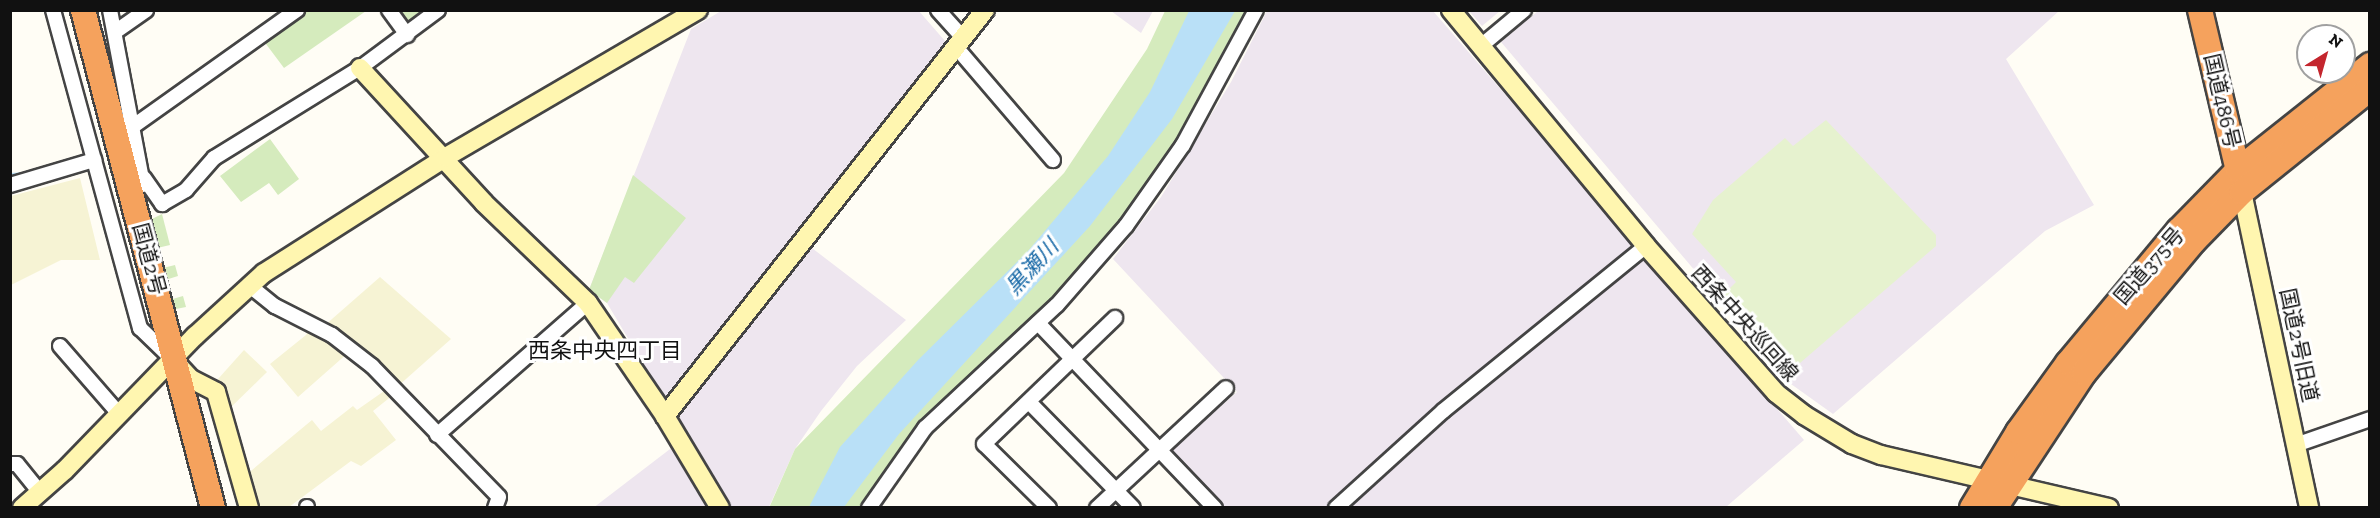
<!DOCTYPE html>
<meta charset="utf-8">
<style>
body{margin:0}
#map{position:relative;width:2380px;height:518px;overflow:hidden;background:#fffdf5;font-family:"Zilla Slab","Noto Sans JP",serif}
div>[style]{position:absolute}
.industrial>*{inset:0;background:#eee6ef}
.farmland>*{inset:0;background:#f6f3d4}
.green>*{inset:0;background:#d5ebbd}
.pitch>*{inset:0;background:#e6f2cf}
.water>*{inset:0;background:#b9e0f7}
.stream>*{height:4px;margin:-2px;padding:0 2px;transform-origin:2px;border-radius:2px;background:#b9e0f7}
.roads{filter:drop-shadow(2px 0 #444) drop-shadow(-2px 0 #444) drop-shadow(0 2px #444) drop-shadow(0 -2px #444)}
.street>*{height:14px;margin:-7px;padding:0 7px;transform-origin:7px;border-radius:7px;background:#fff}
.secondary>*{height:18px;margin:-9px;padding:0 9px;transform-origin:9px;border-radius:9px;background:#fff6b0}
.highway>*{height:24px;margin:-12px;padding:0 12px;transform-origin:12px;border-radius:12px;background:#f5a25d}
span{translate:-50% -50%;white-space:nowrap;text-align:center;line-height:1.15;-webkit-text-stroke:6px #fff;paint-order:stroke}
.street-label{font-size:21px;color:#111}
.water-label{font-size:22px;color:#1768a6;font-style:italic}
.neighbourhood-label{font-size:22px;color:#111}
.frame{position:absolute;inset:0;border:12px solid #111;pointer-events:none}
.north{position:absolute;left:2296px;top:24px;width:60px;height:60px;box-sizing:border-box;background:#fff;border:2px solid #a0a0a0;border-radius:50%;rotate:37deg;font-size:16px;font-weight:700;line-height:24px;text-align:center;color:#111}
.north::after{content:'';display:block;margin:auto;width:21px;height:27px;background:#c4262e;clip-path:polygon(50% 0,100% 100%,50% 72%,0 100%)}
</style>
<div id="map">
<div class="industrial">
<i style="clip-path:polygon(918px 10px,945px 41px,944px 48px,669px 400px,664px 399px,607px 303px,589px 290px,691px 29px,721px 11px)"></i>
<i style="clip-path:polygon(1111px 11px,1153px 11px,1141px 33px)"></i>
<i style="clip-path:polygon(1267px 11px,1433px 11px,1804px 440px,1726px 507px,1219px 507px,1168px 453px,1237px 392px,1113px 259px,1161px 197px,1231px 82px)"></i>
<i style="clip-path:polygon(1469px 11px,1500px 11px,1482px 26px)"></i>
<i style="clip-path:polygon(1538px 11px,2059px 11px,2006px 59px,2094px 205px,2045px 231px,1833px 414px,1791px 384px,1501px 42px)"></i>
<i style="clip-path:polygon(808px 245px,906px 320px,857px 366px,821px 411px,795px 449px,769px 507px,729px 507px,675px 417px)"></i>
<i style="clip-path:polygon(674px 446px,710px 508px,593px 508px)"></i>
</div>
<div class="farmland">
<i style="clip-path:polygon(80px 178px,100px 260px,61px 260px,11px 285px,11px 196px)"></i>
<i style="clip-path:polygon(380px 277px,451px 339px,397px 387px,324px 326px)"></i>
<i style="clip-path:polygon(311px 326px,349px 352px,298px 397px,270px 364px,306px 335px)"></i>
<i style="clip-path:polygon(244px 350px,267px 372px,226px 412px,218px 379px)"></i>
<i style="clip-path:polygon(387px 389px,393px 395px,373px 411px,396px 440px,361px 466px,351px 461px,289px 507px,254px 507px,246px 475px,312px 420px,321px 431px,353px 406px,357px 410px)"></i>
</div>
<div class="green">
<i style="clip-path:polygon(305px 11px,366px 11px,284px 68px,263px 40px)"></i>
<i style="clip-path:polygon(398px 11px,430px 11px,415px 23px,405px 20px)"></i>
<i style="clip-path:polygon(1165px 11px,1256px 11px,1201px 113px,1118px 236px,917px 433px,862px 507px,769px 508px,795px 449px,1064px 173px,1147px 49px)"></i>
<i style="clip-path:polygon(270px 139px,299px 179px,278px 195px,269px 183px,241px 202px,220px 176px)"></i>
<i style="clip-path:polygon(633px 175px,686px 218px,634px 283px,625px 277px,607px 303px,589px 290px)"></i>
<i style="clip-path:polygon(162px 214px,170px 245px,153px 249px,148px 232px,152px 219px)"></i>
<i style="clip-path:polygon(175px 265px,178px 276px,162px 281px,159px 269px)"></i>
<i style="clip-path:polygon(183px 296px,186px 307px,171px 310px,169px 300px)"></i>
</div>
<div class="pitch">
<i style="clip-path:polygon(1826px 120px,1936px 235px,1936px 246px,1793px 369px,1775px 366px,1724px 294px,1736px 282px,1692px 234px,1713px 200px,1785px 138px,1793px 146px)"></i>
</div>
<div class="water">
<i style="clip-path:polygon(1189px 11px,1235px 11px,1172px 119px,1090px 226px,899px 434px,844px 507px,809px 507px,840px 447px,918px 360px,1028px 251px,1108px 156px,1150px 92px)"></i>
</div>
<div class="stream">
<i style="left:10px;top:175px;width:18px;rotate:-3deg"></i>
</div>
<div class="roads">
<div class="street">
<i style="left:53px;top:10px;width:330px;rotate:74.7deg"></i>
<i style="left:140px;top:328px;width:45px;rotate:44.1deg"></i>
<i style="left:110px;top:10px;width:178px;rotate:79.3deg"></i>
<i style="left:389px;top:10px;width:31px;rotate:54deg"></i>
<i style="left:938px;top:10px;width:38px;rotate:48deg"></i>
<i style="left:115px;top:32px;width:38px;rotate:-35deg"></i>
<i style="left:1481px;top:46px;width:56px;rotate:-39.9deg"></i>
<i style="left:956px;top:47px;width:149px;rotate:49.4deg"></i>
<i style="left:135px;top:125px;width:199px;rotate:-35.4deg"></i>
<i style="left:144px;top:178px;width:32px;rotate:55deg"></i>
<i style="left:162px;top:204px;width:28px;rotate:-30deg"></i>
<i style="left:186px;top:190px;width:43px;rotate:-48.8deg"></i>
<i style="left:214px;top:158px;width:172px;rotate:-31.7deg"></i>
<i style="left:360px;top:68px;width:97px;rotate:-36.6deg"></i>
<i style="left:10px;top:185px;width:88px;rotate:-16.6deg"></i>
<i style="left:250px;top:286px;width:32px;rotate:39deg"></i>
<i style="left:275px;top:306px;width:64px;rotate:27deg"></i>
<i style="left:332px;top:335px;width:51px;rotate:37.8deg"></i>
<i style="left:372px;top:366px;width:182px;rotate:45.9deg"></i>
<i style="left:499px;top:497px;width:12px;rotate:110deg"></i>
<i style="left:1038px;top:323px;width:256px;rotate:46.3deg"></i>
<i style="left:60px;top:346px;width:91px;rotate:49deg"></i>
<i style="left:1029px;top:402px;width:148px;rotate:45.5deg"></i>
<i style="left:437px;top:435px;width:201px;rotate:-41.2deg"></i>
<i style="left:2298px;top:444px;width:76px;rotate:-19.1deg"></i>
<i style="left:10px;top:464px;width:7px"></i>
<i style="left:17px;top:464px;width:36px;rotate:51deg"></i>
<i style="left:307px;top:507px;width:1px;rotate:90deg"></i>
<i style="left:869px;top:508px;width:98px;rotate:-55deg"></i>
<i style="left:925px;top:428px;width:180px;rotate:-43deg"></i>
<i style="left:1057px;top:305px;width:105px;rotate:-48.9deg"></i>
<i style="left:1126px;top:226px;width:99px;rotate:-54.9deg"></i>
<i style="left:1183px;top:145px;width:153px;rotate:-61.6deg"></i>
<i style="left:1049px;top:508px;width:91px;rotate:-135.4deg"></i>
<i style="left:984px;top:444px;width:182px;rotate:-43.9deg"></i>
<i style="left:1097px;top:508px;width:176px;rotate:-42.9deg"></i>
<i style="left:1336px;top:508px;width:144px;rotate:-42.2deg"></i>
<i style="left:1443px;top:411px;width:262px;rotate:-39.1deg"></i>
</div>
<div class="secondary">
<i style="left:1451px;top:10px;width:306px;rotate:50.4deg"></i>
<i style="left:1646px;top:246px;width:196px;rotate:48.5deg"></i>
<i style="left:1776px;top:393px;width:36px;rotate:38deg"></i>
<i style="left:1804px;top:415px;width:56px;rotate:31.1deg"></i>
<i style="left:1852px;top:444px;width:31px;rotate:21deg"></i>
<i style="left:1881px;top:455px;width:234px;rotate:13.1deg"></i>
<i style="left:360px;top:68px;width:183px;rotate:47.4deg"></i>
<i style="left:484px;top:203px;width:144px;rotate:43.9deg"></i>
<i style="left:588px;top:303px;width:137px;rotate:55.7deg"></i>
<i style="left:665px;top:416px;width:107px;rotate:59.1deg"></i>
<i style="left:2242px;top:192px;width:323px;rotate:78deg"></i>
<i style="left:175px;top:362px;width:23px;rotate:47deg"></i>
<i style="left:191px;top:379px;width:28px;rotate:27deg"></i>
<i style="left:216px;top:392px;width:121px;rotate:74.1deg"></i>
<i style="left:665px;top:416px;width:517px;rotate:-51.76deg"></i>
<i style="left:22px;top:508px;width:57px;rotate:-41.5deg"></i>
<i style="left:65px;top:470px;width:187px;rotate:-45.9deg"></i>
<i style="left:195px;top:336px;width:93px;rotate:-42.4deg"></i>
<i style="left:264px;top:273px;width:216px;rotate:-32.5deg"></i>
<i style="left:446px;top:157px;width:292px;rotate:-30.3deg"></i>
</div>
<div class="highway">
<i style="left:83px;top:10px;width:515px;rotate:75.37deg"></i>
<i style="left:2200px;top:10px;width:178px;rotate:76.7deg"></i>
<i style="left:1972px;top:508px;width:89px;rotate:-58.8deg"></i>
<i style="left:2018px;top:432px;width:85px;rotate:-54.1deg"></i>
<i style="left:2068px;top:363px;width:173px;rotate:-50.2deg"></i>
<i style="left:2179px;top:230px;width:84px;rotate:-45.5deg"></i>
<i style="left:2238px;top:170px;width:169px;rotate:-38.5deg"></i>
<i style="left:1995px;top:508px;width:162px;rotate:-56.6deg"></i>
<i style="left:2084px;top:373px;width:172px;rotate:-50.2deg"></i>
<i style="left:2194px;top:241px;width:69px;rotate:-45.6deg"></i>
<i style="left:2242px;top:192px;width:164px;rotate:-38.8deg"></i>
</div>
</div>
<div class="street-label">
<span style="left:2222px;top:101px;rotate:77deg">国道486号</span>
<span style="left:149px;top:259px;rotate:75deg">国道2号</span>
<span style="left:2149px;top:266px;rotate:-49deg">国道375号</span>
<span style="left:1745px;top:323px;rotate:48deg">西条中央巡回線</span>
<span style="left:2299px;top:345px;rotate:78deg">国道2号旧道</span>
</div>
<div class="water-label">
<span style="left:1032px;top:267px;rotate:-48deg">黒瀬川</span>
</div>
<div class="neighbourhood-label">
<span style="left:605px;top:351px">西条中央四丁目</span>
</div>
<div class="frame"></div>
<div class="north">N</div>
</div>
